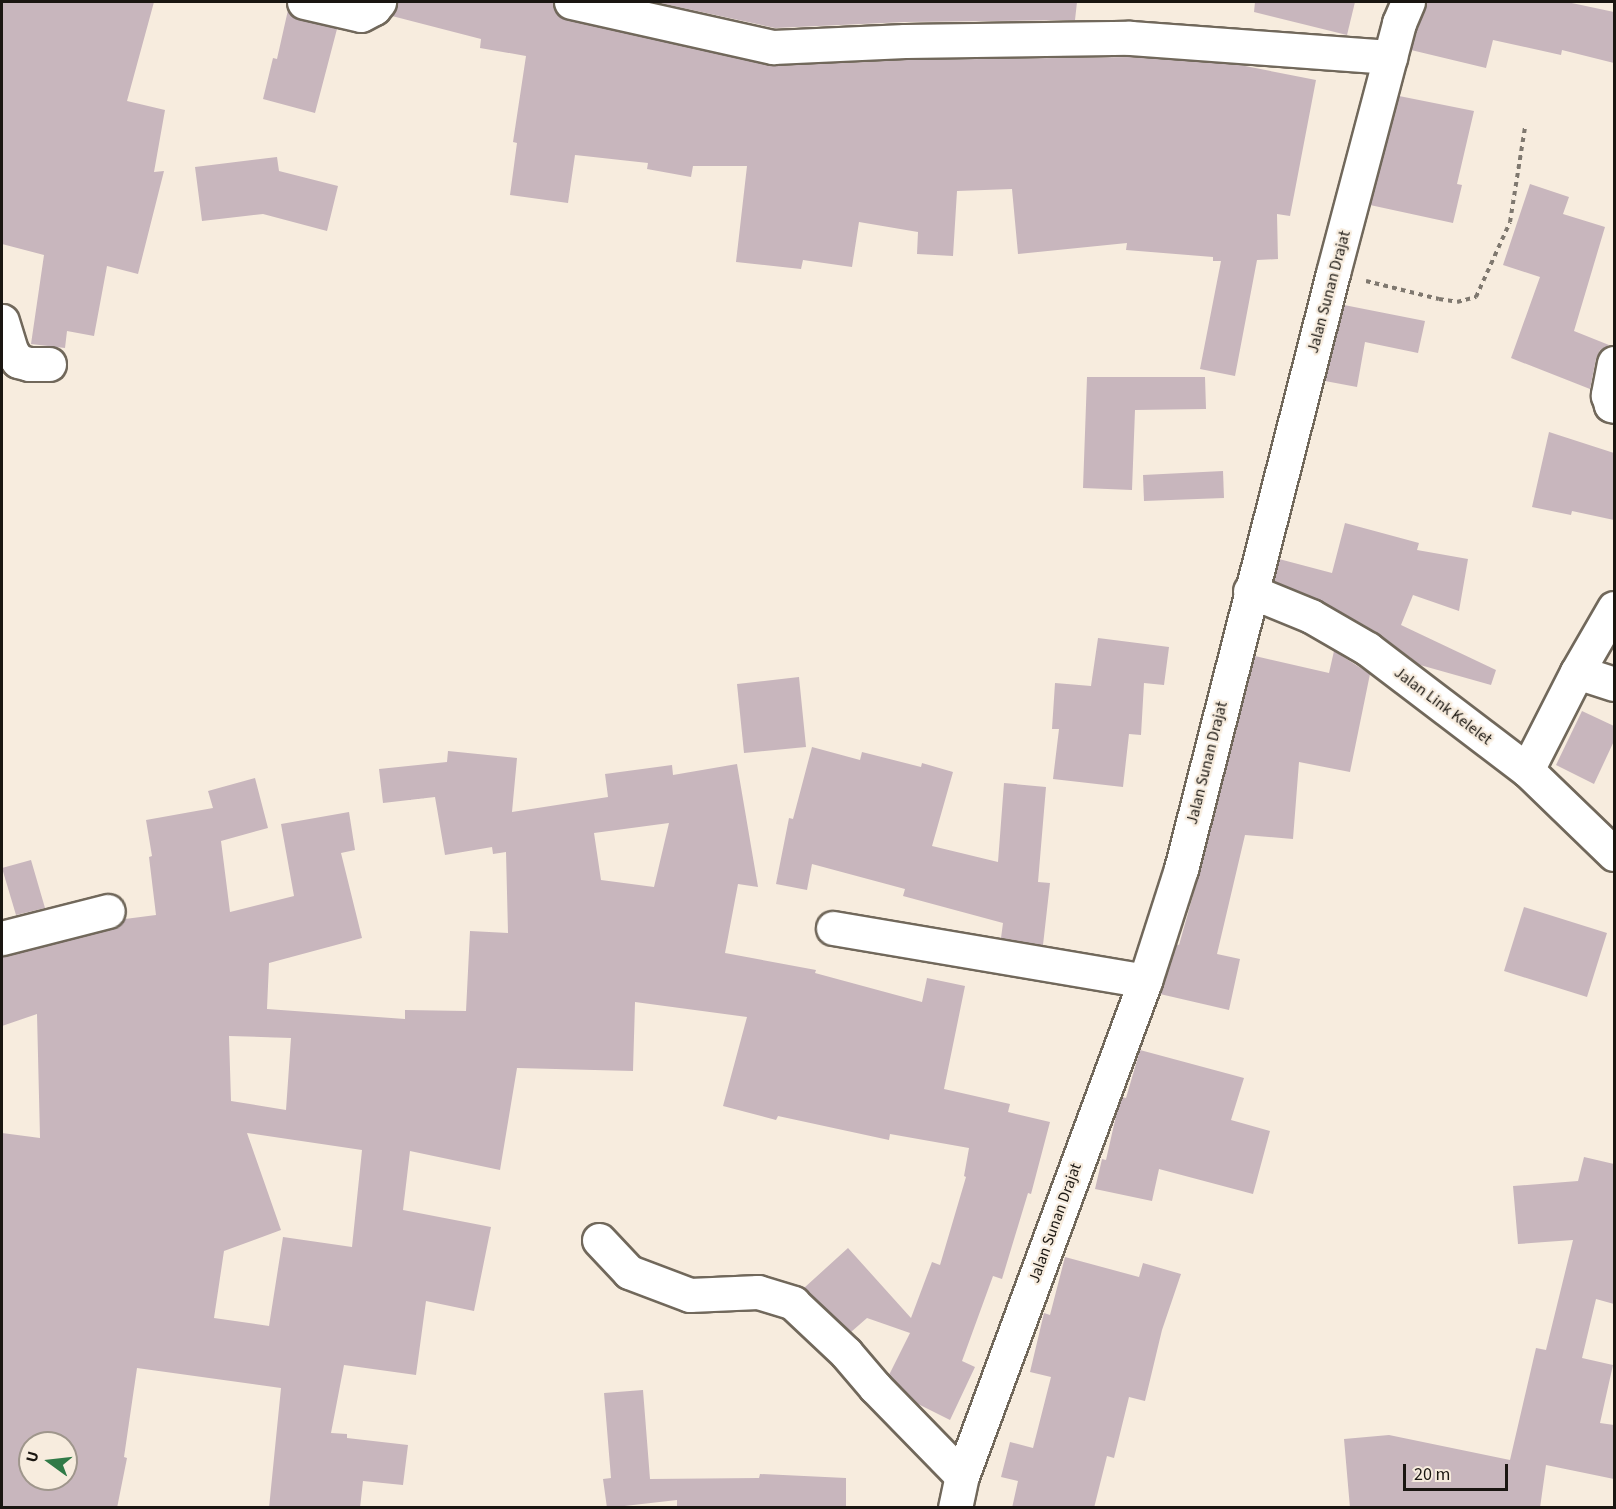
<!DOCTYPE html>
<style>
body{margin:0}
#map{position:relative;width:1616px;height:1509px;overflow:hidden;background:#f7ecde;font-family:"Source Sans 3",sans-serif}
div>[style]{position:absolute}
.building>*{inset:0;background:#c8b6bd}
.path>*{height:4px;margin-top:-2px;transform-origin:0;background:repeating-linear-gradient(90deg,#7f786f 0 4.5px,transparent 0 9px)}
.roads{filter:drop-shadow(2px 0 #71685b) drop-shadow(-2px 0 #71685b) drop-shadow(0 2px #71685b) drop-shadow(0 -2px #71685b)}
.minor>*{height:33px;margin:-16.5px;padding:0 16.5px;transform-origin:16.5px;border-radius:16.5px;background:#fff}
span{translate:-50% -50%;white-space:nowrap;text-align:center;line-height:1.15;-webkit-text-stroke:4.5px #f7ecde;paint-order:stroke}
.street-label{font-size:16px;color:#1a1611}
.frame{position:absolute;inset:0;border:3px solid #1a1611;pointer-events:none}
.north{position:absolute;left:18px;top:1431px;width:60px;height:60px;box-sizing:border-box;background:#f7ecde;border:2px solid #9f968c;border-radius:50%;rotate:285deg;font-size:16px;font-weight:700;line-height:24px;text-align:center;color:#1a1611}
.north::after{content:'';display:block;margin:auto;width:21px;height:27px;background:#307a47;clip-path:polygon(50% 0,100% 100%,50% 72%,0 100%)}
.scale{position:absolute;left:1403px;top:1464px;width:105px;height:27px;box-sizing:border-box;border:3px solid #1a1611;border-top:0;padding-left:8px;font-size:18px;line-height:21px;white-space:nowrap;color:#1a1611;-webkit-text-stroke:4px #f7ecde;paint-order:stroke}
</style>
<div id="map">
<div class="building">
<i style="clip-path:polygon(2px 2px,154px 2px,127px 101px,165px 110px,154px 172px,164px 171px,138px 274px,107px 266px,94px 336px,67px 331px,65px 348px,31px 344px,44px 255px,2px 244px)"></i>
<i style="clip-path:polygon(397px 2px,553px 2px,558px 15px,567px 20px,774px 66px,906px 60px,1129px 57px,1240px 65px,1316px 80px,1290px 216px,1277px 214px,1278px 259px,1257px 260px,1235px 376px,1200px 369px,1221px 261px,1213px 261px,1213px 257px,1126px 250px,1127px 243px,1018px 254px,1012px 189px,957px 191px,953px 256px,917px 254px,918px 232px,859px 222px,852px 267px,803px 260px,801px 269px,736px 262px,747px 166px,693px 166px,691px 177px,647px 169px,648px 163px,575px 155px,568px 203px,510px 195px,517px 143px,513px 142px,526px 56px,480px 48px,481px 39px,392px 16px)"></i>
<i style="clip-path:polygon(655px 2px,1077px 2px,1075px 20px,905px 22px,775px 28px)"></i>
<i style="clip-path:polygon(1255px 2px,1355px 2px,1347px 35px,1254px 12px)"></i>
<i style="clip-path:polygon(1426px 2px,1567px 2px,1614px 12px,1614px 63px,1562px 50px,1561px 55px,1493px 40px,1486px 68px,1411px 50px)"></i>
<i style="clip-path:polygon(288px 10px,300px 20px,337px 29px,315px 113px,263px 99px,273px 58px,277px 59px)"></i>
<i style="clip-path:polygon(1399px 96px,1474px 111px,1457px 184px,1462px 185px,1453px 223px,1370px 205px)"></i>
<i style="clip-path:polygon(277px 157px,279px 171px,338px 186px,327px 231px,263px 214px,202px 221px,195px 167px)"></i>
<i style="clip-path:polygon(1530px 184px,1569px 197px,1563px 214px,1605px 227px,1574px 331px,1609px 345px,1600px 350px,1596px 359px,1590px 389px,1511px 358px,1540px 277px,1503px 265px)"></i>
<i style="clip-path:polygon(1344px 305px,1425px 321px,1418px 353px,1365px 342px,1357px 387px,1325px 381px)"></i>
<i style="clip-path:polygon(1087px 377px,1205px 377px,1206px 409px,1135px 410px,1132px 490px,1083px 488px)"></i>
<i style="clip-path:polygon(1549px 432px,1614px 453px,1614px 520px,1572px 511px,1571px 515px,1532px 507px)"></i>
<i style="clip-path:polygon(1223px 471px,1224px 498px,1144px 501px,1143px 475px)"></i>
<i style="clip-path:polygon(1345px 523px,1419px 543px,1417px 550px,1468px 559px,1459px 611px,1413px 595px,1401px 625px,1496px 670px,1491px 685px,1420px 665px,1378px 633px,1320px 600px,1274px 581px,1279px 559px,1332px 573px)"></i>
<i style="clip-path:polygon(1098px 638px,1169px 647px,1164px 685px,1144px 683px,1141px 735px,1129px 734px,1123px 787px,1053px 779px,1059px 729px,1052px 729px,1055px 683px,1091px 686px)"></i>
<i style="clip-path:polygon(1334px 651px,1370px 674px,1350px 772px,1299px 762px,1293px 839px,1245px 835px,1217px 954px,1240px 959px,1229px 1010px,1160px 994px,1176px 944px,1179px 945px,1199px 874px,1255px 656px,1329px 673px)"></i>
<i style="clip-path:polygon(799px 677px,806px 747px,744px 753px,737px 684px)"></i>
<i style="clip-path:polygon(1582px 711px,1614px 726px,1614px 741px,1594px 784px,1556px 765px)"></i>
<i style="clip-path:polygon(812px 747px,860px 760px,862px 752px,921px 767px,922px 763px,953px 772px,932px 846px,998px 862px,1004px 783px,1046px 787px,1038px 882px,1050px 883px,1043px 945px,1001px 938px,1003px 923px,903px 896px,905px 889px,812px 864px,807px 890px,776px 884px,789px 818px,793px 819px)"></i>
<i style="clip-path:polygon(evenodd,448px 751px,517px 758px,512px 812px,608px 797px,605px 774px,672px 765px,673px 775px,737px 764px,758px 887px,738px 884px,725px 953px,816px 970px,815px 973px,922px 1002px,927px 978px,965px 986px,944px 1089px,1010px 1104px,1008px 1112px,1050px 1122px,1031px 1194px,1028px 1193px,1002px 1279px,993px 1276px,962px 1361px,975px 1367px,950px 1420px,918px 1404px,889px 1375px,910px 1333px,867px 1318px,851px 1332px,804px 1288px,848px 1248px,911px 1318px,932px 1262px,940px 1265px,966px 1177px,964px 1176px,969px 1148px,890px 1134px,889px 1140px,778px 1116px,776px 1120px,723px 1106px,747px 1017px,635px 1002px,633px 1071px,517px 1068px,500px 1170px,410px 1151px,403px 1210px,491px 1227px,474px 1311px,426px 1301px,416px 1375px,344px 1365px,331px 1433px,347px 1434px,347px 1438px,408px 1445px,403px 1485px,363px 1481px,360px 1508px,269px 1508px,281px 1388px,137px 1368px,124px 1457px,127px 1458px,117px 1508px,2px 1508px,2px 1133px,40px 1138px,37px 1014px,2px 1026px,2px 956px,113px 929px,125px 919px,156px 915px,149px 857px,152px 856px,146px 820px,213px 808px,208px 791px,255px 778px,268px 828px,221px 841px,230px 912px,294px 896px,281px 824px,349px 812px,355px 850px,341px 853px,362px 938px,269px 963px,267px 1009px,405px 1019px,405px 1010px,466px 1011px,470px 931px,508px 933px,506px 852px,493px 854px,492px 847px,445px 855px,435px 797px,383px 803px,379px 769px,447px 762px,448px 751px,669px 823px,654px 887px,601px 880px,594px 833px,669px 823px,448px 751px,229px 1036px,291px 1038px,286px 1110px,231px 1101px,229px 1036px,448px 751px,247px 1133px,362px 1150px,352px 1247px,283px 1237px,269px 1326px,214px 1318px,224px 1251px,281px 1230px,247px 1133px,448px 751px,30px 1443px,66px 1443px,66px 1479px,30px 1479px,30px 1443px)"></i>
<i style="clip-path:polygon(31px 860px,45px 908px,16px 915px,2px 868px)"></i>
<i style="clip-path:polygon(1524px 907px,1607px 933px,1587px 997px,1504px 971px)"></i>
<i style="clip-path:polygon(1140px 1050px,1244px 1078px,1231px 1120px,1270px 1131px,1253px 1194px,1159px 1169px,1152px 1201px,1095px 1189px,1102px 1159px,1106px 1160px,1118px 1107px,1122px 1097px,1126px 1098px)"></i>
<i style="clip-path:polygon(1584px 1157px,1614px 1164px,1614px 1304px,1596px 1299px,1582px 1358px,1613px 1365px,1600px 1423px,1614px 1425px,1614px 1479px,1546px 1465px,1540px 1508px,1350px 1508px,1344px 1439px,1389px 1435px,1510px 1460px,1536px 1348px,1546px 1350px,1573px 1240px,1518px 1244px,1513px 1186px,1578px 1181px)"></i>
<i style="clip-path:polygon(1065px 1257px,1139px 1277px,1143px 1263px,1181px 1274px,1162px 1330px,1145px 1401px,1129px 1397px,1114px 1458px,1107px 1456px,1094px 1508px,1012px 1508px,1018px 1481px,1001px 1477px,1010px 1442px,1033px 1448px,1051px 1377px,1030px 1372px,1044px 1313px,1050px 1315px)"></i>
<i style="clip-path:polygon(643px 1390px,650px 1479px,759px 1478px,760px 1474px,846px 1478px,846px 1508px,677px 1508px,677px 1500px,607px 1508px,603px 1479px,611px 1478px,604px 1393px)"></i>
</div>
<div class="path">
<i style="left:1366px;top:281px;width:75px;rotate:13.9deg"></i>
<i style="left:1439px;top:299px;width:18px;rotate:9deg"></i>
<i style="left:1457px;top:302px;width:20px;rotate:-15deg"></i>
<i style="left:1476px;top:297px;width:82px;rotate:-65.6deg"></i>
<i style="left:1510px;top:222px;width:96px;rotate:-81deg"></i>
</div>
<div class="roads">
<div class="minor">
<i style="left:304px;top:2px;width:58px;rotate:12.8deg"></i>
<i style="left:361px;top:15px;width:15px;rotate:-28deg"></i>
<i style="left:374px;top:8px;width:8px;rotate:-50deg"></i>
<i style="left:571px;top:2px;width:207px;rotate:12.6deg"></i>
<i style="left:773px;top:47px;width:132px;rotate:-2.6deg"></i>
<i style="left:905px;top:41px;width:225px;rotate:-0.8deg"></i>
<i style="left:1130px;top:38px;width:261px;rotate:4.2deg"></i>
<i style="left:2px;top:321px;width:31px;rotate:73deg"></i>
<i style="left:11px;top:351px;width:12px;rotate:55deg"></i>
<i style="left:18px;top:361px;width:11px;rotate:15deg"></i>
<i style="left:29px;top:364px;width:20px"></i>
<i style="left:1614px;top:363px;width:33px;rotate:101deg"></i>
<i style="left:1608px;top:395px;width:10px;rotate:73deg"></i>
<i style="left:1611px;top:405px;width:3px;rotate:18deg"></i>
<i style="left:1250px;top:591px;width:66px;rotate:22.3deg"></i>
<i style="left:1311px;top:616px;width:66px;rotate:30.1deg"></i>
<i style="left:1368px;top:649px;width:200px;rotate:37.3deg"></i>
<i style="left:1527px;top:770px;width:121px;rotate:44deg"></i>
<i style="left:1577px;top:672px;width:39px;rotate:18deg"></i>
<i style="left:1527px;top:770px;width:110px;rotate:-63deg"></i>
<i style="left:1577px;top:672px;width:74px;rotate:-60deg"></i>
<i style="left:833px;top:928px;width:316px;rotate:9.6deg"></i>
<i style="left:2px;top:938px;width:109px;rotate:-14.3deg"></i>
<i style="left:599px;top:1240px;width:44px;rotate:46.8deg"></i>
<i style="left:629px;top:1272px;width:65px;rotate:20.7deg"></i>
<i style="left:690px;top:1295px;width:68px;rotate:-2.5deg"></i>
<i style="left:758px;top:1292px;width:37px;rotate:17deg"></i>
<i style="left:793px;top:1303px;width:73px;rotate:43.3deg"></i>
<i style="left:846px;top:1353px;width:45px;rotate:49.5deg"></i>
<i style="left:875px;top:1387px;width:124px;rotate:45.7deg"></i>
<i style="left:955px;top:1508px;width:33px;rotate:-78deg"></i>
<i style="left:962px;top:1476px;width:528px;rotate:-69.71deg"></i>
<i style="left:1145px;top:981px;width:118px;rotate:-72.2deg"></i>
<i style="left:1181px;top:869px;width:615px;rotate:-75.69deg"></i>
<i style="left:1333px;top:273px;width:259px;rotate:-75.2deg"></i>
<i style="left:1399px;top:23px;width:23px;rotate:-67deg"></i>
</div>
</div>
<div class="street-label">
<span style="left:1329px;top:292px;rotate:-75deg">Jalan Sunan Drajat</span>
<span style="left:1443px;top:706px;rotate:37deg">Jalan Link Kelelet</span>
<span style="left:1207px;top:763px;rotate:-76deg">Jalan Sunan Drajat</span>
<span style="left:1055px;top:1223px;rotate:-70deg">Jalan Sunan Drajat</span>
</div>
<div class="frame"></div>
<div class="north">U</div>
<div class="scale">20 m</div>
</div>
